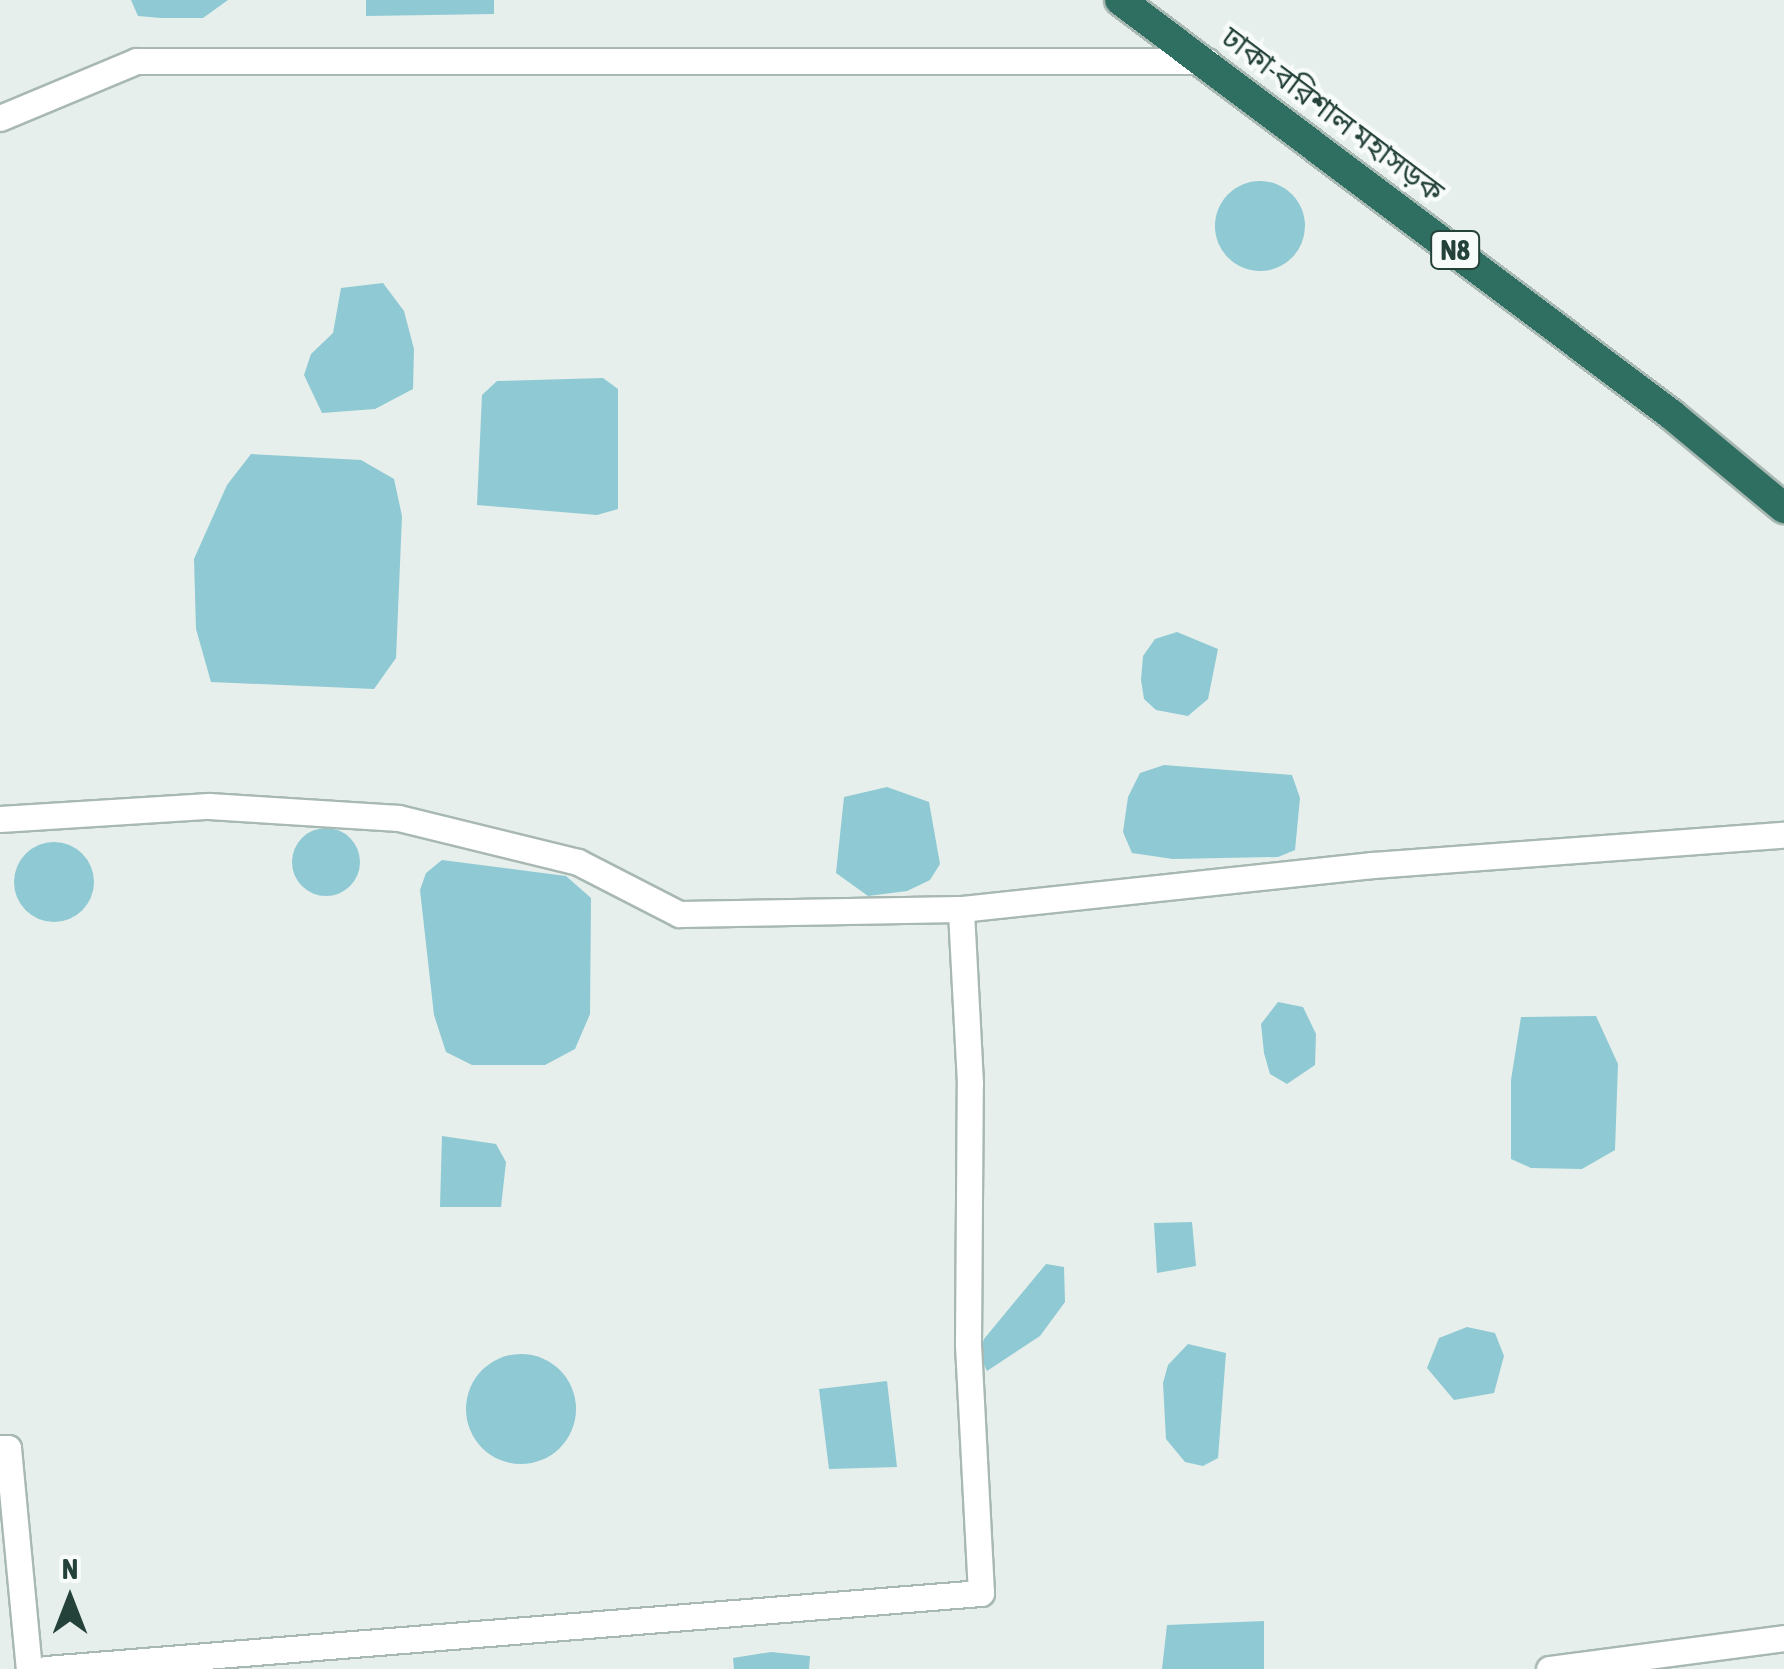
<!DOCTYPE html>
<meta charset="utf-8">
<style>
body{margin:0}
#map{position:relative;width:1784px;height:1669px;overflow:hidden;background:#e6efeb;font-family:"Asap Condensed","Noto Sans Bengali",sans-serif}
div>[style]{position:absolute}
.water>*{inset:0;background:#8ec9d4}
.round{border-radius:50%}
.roads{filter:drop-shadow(2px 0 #a8b8b2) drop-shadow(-2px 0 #a8b8b2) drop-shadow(0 2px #a8b8b2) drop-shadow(0 -2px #a8b8b2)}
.street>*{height:25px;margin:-12.5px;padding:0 12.5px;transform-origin:12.5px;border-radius:12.5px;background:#fff}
.highway>*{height:30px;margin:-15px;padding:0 15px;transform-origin:15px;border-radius:15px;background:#2f6f62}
span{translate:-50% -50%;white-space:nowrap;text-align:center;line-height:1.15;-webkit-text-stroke:9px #f7fbf9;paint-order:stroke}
.shield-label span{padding:2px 8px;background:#f7fbf9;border:2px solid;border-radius:8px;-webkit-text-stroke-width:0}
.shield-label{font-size:28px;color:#24423a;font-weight:700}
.street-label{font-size:30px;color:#24423a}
.north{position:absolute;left:20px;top:1549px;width:100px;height:100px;-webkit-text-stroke:8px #f7fbf9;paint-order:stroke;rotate:0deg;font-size:28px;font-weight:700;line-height:40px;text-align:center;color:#24423a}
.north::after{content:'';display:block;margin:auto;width:35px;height:45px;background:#24423a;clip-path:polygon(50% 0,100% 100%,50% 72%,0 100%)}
</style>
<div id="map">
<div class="water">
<i style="clip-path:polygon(131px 0,228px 0,203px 18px,161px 18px,138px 16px)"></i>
<i style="clip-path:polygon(366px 0,494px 0,494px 14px,366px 16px)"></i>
<i class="round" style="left:1215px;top:181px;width:90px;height:90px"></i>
<i style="clip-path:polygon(383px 283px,404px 311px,414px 349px,413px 389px,375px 409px,322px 413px,304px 375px,311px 354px,333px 333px,341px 288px)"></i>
<i style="clip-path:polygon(603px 378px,618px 389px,618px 509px,597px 515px,477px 505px,482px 395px,497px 381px)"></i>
<i style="clip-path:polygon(251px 454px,361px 460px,394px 479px,402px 516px,396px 658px,374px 689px,211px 682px,196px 629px,194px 559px,227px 485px)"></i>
<i style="clip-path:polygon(1177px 632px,1218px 649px,1208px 699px,1188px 716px,1156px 710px,1144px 699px,1141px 680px,1143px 656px,1155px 639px)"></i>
<i style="clip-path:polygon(1164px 765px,1292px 775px,1300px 798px,1295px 850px,1278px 857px,1173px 859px,1132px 853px,1123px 832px,1128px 797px,1140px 773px)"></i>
<i style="clip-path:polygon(887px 787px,929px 802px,940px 864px,930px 880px,907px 891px,868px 896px,836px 873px,844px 797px)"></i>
<i class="round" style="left:292px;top:828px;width:68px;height:68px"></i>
<i class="round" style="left:14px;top:842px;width:80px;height:80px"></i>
<i style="clip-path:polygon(442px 860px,566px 876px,591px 898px,590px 1014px,575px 1049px,545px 1065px,472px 1065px,446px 1052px,434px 1015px,420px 890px,426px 873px)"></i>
<i style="clip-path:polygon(1278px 1002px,1303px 1007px,1316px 1034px,1315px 1065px,1287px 1084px,1270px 1074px,1264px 1053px,1261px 1024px)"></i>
<i style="clip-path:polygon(1596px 1016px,1618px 1064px,1615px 1150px,1582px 1169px,1531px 1168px,1511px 1159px,1511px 1080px,1521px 1017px)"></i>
<i style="clip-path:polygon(442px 1136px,496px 1144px,506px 1162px,501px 1207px,440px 1207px)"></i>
<i style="clip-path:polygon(1192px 1222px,1196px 1266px,1157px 1273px,1154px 1223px)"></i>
<i style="clip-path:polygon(1046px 1264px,1064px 1267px,1065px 1302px,1040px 1336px,987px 1371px,979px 1354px,984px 1339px)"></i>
<i style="clip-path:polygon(1467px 1327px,1495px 1333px,1504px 1356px,1494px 1393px,1454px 1400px,1427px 1368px,1439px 1338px)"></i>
<i style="clip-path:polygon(1188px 1344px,1226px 1353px,1218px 1458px,1203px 1466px,1185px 1462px,1166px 1439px,1163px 1383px,1168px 1365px)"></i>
<i class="round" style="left:466px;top:1354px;width:110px;height:110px"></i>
<i style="clip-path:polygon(887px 1381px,897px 1467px,829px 1469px,819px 1389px)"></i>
<i style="clip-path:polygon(1264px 1621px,1264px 1669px,1162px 1669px,1167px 1625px)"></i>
<i style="clip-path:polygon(771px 1652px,810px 1656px,809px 1669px,734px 1669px,733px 1658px)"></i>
</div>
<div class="roads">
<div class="street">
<i style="left:0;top:118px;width:147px;rotate:-22.7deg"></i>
<i style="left:136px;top:61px;width:1071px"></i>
<i style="left:0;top:819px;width:209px;rotate:-3.6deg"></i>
<i style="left:209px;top:806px;width:190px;rotate:3.6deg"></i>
<i style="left:399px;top:818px;width:184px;rotate:13.8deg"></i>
<i style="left:578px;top:862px;width:114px;rotate:27.2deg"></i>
<i style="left:679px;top:914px;width:282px;rotate:-1deg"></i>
<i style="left:961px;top:909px;width:413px;rotate:-6.1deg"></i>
<i style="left:1372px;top:865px;width:413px;rotate:-4.2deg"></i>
<i style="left:0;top:1448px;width:8px"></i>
<i style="left:8px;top:1448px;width:222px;rotate:84.6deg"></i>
<i style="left:46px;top:1669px;width:938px;rotate:-4.65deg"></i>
<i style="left:981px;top:1593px;width:249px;rotate:-93deg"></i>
<i style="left:968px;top:1344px;width:261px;rotate:-89.6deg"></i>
<i style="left:970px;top:1083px;width:174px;rotate:-93deg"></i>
<i style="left:1549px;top:1669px;width:237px;rotate:-7.5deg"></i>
</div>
<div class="highway">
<i style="left:1120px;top:0;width:691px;rotate:36.94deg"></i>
<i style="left:1672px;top:415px;width:146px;rotate:39.7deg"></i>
</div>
</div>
<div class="shield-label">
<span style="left:1455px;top:250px">N8</span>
</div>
<div class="street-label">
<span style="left:1333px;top:114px;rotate:37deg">ঢাকা-বরিশাল মহাসড়ক</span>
</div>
<div class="north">N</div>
</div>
